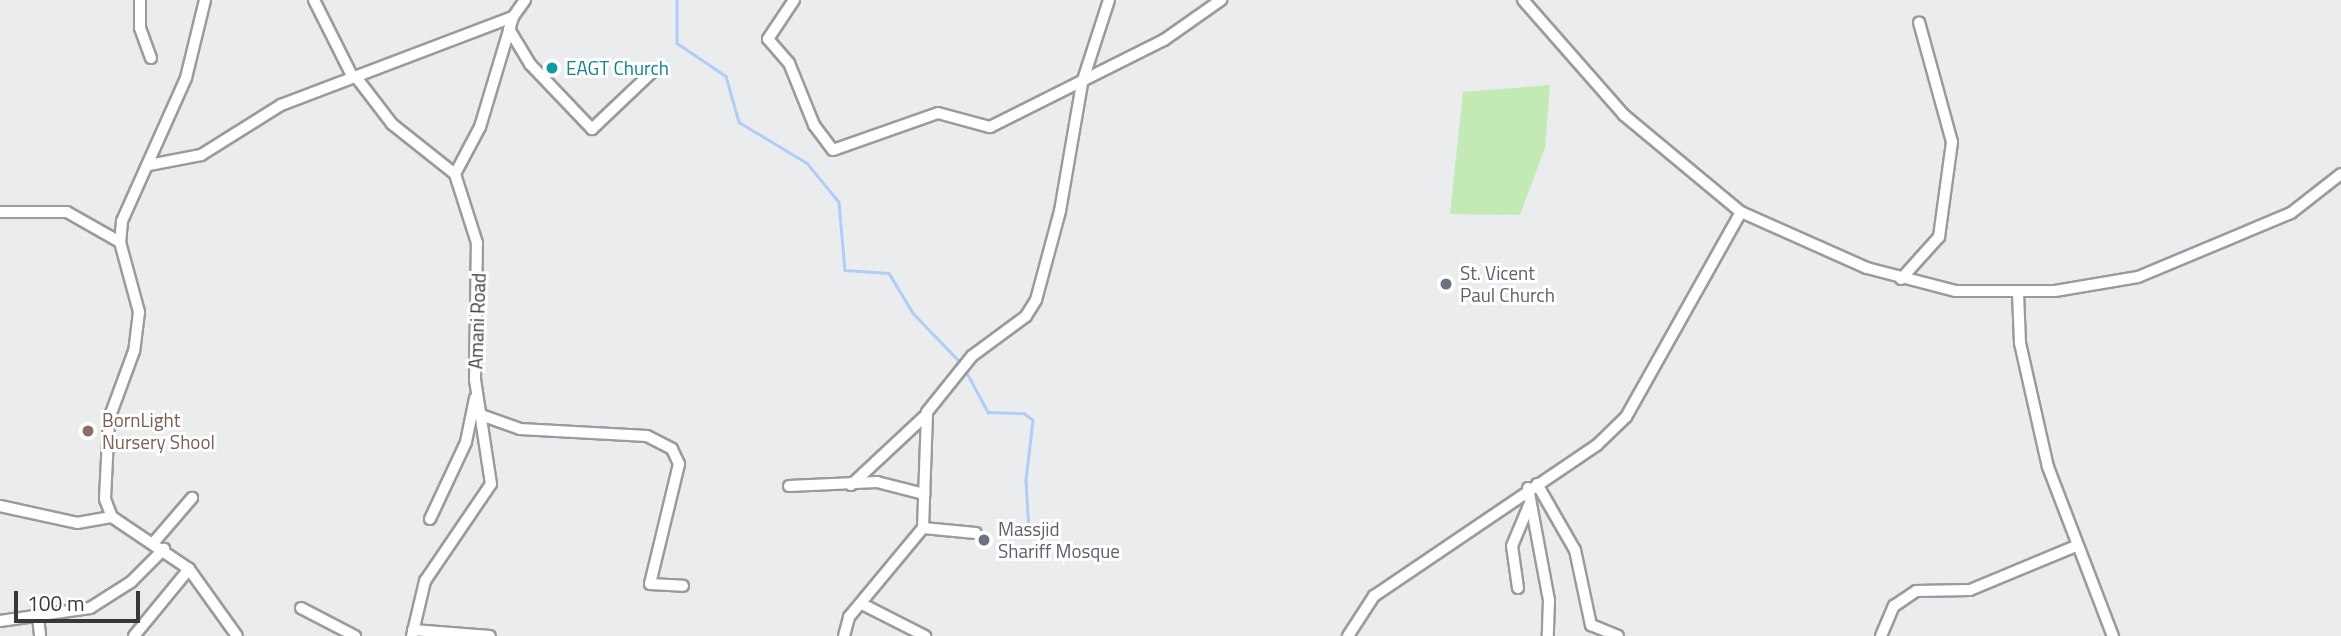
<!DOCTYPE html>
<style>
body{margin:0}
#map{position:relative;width:2341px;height:636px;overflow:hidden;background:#ebecee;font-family:"Titillium Web",sans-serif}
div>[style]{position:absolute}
.green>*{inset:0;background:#c3e9b5}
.stream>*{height:2.5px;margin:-1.25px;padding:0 1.25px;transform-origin:1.25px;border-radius:1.25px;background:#b0cdf8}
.roads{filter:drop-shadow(2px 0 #9a9b9c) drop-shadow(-2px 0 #9a9b9c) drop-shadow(0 2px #9a9b9c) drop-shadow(0 -2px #9a9b9c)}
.minor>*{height:10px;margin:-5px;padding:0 5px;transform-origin:5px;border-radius:5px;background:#fff}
.dots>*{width:19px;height:19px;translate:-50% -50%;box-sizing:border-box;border:4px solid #fff;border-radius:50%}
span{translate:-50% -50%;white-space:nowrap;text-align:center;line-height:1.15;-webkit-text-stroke:6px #fff;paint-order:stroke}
.culture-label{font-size:19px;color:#0d838f}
.left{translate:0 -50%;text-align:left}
.worship-label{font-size:19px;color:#5b616d}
.street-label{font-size:19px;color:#373839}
.education-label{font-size:19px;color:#785e54}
.scale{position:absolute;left:14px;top:591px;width:126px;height:32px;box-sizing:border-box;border:4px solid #373839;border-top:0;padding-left:9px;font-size:21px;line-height:24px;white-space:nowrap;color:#373839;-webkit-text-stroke:5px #fff;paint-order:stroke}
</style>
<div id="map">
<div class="green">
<i style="clip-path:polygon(1550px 85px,1545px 148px,1520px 215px,1450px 214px,1463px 92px)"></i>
</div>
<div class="stream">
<i style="left:677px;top:0;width:43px;rotate:90deg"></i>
<i style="left:677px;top:43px;width:59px;rotate:34deg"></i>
<i style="left:726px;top:76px;width:48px;rotate:74.2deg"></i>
<i style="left:739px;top:122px;width:79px;rotate:31.1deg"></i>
<i style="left:807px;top:163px;width:50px;rotate:50.6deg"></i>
<i style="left:839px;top:202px;width:68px;rotate:85deg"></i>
<i style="left:845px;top:270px;width:44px;rotate:3.9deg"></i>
<i style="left:889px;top:273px;width:47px;rotate:59deg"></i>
<i style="left:913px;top:313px;width:72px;rotate:46.1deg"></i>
<i style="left:966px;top:371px;width:47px;rotate:61.8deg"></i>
<i style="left:988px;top:412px;width:36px;rotate:2deg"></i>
<i style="left:1024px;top:413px;width:11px;rotate:38deg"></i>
<i style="left:1033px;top:420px;width:60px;rotate:96.7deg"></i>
<i style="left:1026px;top:480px;width:51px;rotate:86.6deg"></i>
</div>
<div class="roads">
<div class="minor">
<i style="left:140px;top:0;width:28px;rotate:90deg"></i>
<i style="left:140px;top:28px;width:32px;rotate:70deg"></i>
<i style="left:205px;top:0;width:80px;rotate:103.7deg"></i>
<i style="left:186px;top:78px;width:157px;rotate:114.1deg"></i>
<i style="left:122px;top:221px;width:21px;rotate:95deg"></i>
<i style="left:120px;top:242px;width:73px;rotate:74.8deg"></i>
<i style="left:139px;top:312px;width:39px;rotate:97deg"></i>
<i style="left:134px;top:351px;width:72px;rotate:110.2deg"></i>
<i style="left:109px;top:419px;width:80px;rotate:92.9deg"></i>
<i style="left:105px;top:499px;width:19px;rotate:69deg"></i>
<i style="left:112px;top:517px;width:93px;rotate:34deg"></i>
<i style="left:189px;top:569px;width:82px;rotate:54.4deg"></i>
<i style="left:314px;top:0;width:87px;rotate:63.4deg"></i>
<i style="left:794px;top:0;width:47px;rotate:123.7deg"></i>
<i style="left:768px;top:39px;width:32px;rotate:49deg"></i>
<i style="left:789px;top:63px;width:67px;rotate:68deg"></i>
<i style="left:814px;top:125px;width:31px;rotate:53deg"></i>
<i style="left:833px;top:150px;width:111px;rotate:-19.4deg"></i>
<i style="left:938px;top:113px;width:54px;rotate:15.1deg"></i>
<i style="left:990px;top:127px;width:195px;rotate:-26.6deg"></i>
<i style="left:1164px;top:40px;width:70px;rotate:-35.1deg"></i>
<i style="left:1523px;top:0;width:153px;rotate:48.7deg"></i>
<i style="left:1624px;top:115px;width:152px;rotate:39.7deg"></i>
<i style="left:1741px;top:212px;width:138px;rotate:24deg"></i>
<i style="left:1867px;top:268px;width:91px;rotate:14.6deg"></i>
<i style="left:1955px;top:291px;width:100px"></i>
<i style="left:2055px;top:291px;width:84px;rotate:-9.6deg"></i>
<i style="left:2138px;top:277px;width:166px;rotate:-22.7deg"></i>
<i style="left:2291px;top:213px;width:63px;rotate:-38deg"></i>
<i style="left:509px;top:29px;width:41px;rotate:59deg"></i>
<i style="left:530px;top:64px;width:90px;rotate:46.4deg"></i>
<i style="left:592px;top:129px;width:83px;rotate:-43.5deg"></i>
<i style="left:356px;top:77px;width:59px;rotate:52.5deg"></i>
<i style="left:392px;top:124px;width:80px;rotate:38.4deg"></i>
<i style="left:149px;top:165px;width:53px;rotate:-10.9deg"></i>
<i style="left:201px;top:155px;width:94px;rotate:-32deg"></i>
<i style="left:281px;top:105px;width:248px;rotate:-20.8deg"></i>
<i style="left:0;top:212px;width:67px"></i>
<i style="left:67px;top:212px;width:61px;rotate:29.5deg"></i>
<i style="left:1901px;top:279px;width:57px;rotate:-47.9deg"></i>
<i style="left:1939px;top:237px;width:96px;rotate:-82.2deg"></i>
<i style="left:1952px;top:142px;width:124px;rotate:-105.4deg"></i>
<i style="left:2018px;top:293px;width:50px;rotate:87.7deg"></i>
<i style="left:2020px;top:343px;width:127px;rotate:77.3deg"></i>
<i style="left:2048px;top:467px;width:181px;rotate:69deg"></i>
<i style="left:481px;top:415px;width:41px;rotate:19.7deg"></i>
<i style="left:520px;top:429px;width:127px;rotate:3.2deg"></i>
<i style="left:647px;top:436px;width:28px;rotate:27deg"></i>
<i style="left:672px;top:449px;width:17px;rotate:65deg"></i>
<i style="left:679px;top:464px;width:123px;rotate:103.6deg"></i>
<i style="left:650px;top:584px;width:33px;rotate:3deg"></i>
<i style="left:1537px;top:484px;width:76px;rotate:60.1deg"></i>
<i style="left:1575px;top:550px;width:77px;rotate:78deg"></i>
<i style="left:1591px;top:625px;width:29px;rotate:22deg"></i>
<i style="left:851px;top:485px;width:103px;rotate:-43deg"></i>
<i style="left:789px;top:486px;width:88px;rotate:-2.6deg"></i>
<i style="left:877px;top:482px;width:49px;rotate:14.3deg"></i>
<i style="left:1528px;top:488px;width:114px;rotate:79.4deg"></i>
<i style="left:1549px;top:600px;width:36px;rotate:92deg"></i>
<i style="left:0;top:506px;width:79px;rotate:12.4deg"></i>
<i style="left:77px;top:523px;width:36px;rotate:-10deg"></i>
<i style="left:430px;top:519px;width:85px;rotate:-64.9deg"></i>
<i style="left:466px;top:442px;width:45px;rotate:-78.4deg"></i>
<i style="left:923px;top:528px;width:53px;rotate:5.4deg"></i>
<i style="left:155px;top:541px;width:57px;rotate:-49.3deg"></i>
<i style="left:1518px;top:588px;width:42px;rotate:-98.1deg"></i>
<i style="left:1512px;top:546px;width:47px;rotate:-67.3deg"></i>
<i style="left:862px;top:604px;width:71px;rotate:26.9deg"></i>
<i style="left:301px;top:608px;width:61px;rotate:27.4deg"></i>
<i style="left:38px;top:616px;width:20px;rotate:84deg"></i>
<i style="left:0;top:621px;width:91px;rotate:-8.2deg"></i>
<i style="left:90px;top:608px;width:49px;rotate:-32.4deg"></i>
<i style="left:131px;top:582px;width:47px;rotate:-45deg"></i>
<i style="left:413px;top:630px;width:77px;rotate:4.5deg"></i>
<i style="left:134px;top:636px;width:87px;rotate:-50.6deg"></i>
<i style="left:412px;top:636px;width:57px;rotate:-76.7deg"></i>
<i style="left:425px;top:581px;width:117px;rotate:-55.8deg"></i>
<i style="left:491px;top:484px;width:105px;rotate:-98.7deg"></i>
<i style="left:475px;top:380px;width:137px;rotate:-89.2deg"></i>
<i style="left:477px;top:243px;width:72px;rotate:-107.7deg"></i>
<i style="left:455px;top:174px;width:53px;rotate:-62deg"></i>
<i style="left:480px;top:127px;width:115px;rotate:-73.3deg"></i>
<i style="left:513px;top:17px;width:21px;rotate:-55deg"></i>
<i style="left:844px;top:636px;width:20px;rotate:-75deg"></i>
<i style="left:849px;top:617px;width:116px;rotate:-50.3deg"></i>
<i style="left:923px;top:528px;width:116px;rotate:-88deg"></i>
<i style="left:927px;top:412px;width:72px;rotate:-51.2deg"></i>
<i style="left:972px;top:356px;width:67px;rotate:-36.5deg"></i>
<i style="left:1026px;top:316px;width:19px;rotate:-58deg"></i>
<i style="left:1036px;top:300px;width:92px;rotate:-74.9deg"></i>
<i style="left:1060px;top:211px;width:130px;rotate:-80.2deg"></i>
<i style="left:1082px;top:83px;width:87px;rotate:-72deg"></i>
<i style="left:1348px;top:636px;width:48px;rotate:-57deg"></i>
<i style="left:1374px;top:596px;width:269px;rotate:-34.1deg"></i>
<i style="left:1597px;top:445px;width:40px;rotate:-44deg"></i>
<i style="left:1626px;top:417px;width:235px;rotate:-60.7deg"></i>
<i style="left:1881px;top:636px;width:33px;rotate:-67deg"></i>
<i style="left:1894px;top:606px;width:27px;rotate:-34deg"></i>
<i style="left:1916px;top:591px;width:54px;rotate:-1.1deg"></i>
<i style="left:1970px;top:590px;width:115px;rotate:-22.5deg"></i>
</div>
</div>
<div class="dots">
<i style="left:552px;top:68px;background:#0f9aa8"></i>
<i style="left:1446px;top:284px;background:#6b7280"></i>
<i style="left:88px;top:431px;background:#8d6e63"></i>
<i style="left:984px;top:540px;background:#6b7280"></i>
</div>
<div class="culture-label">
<span class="left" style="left:566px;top:68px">EAGT Church</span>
</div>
<div class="worship-label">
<span class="left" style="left:1460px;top:284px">St. Vicent<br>Paul Church</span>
<span class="left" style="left:998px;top:540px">Massjid<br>Shariff Mosque</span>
</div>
<div class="street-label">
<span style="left:477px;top:321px;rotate:-88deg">Amani Road</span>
</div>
<div class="education-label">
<span class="left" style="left:102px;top:431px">BornLight<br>Nursery Shool</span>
</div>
<div class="scale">100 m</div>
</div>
